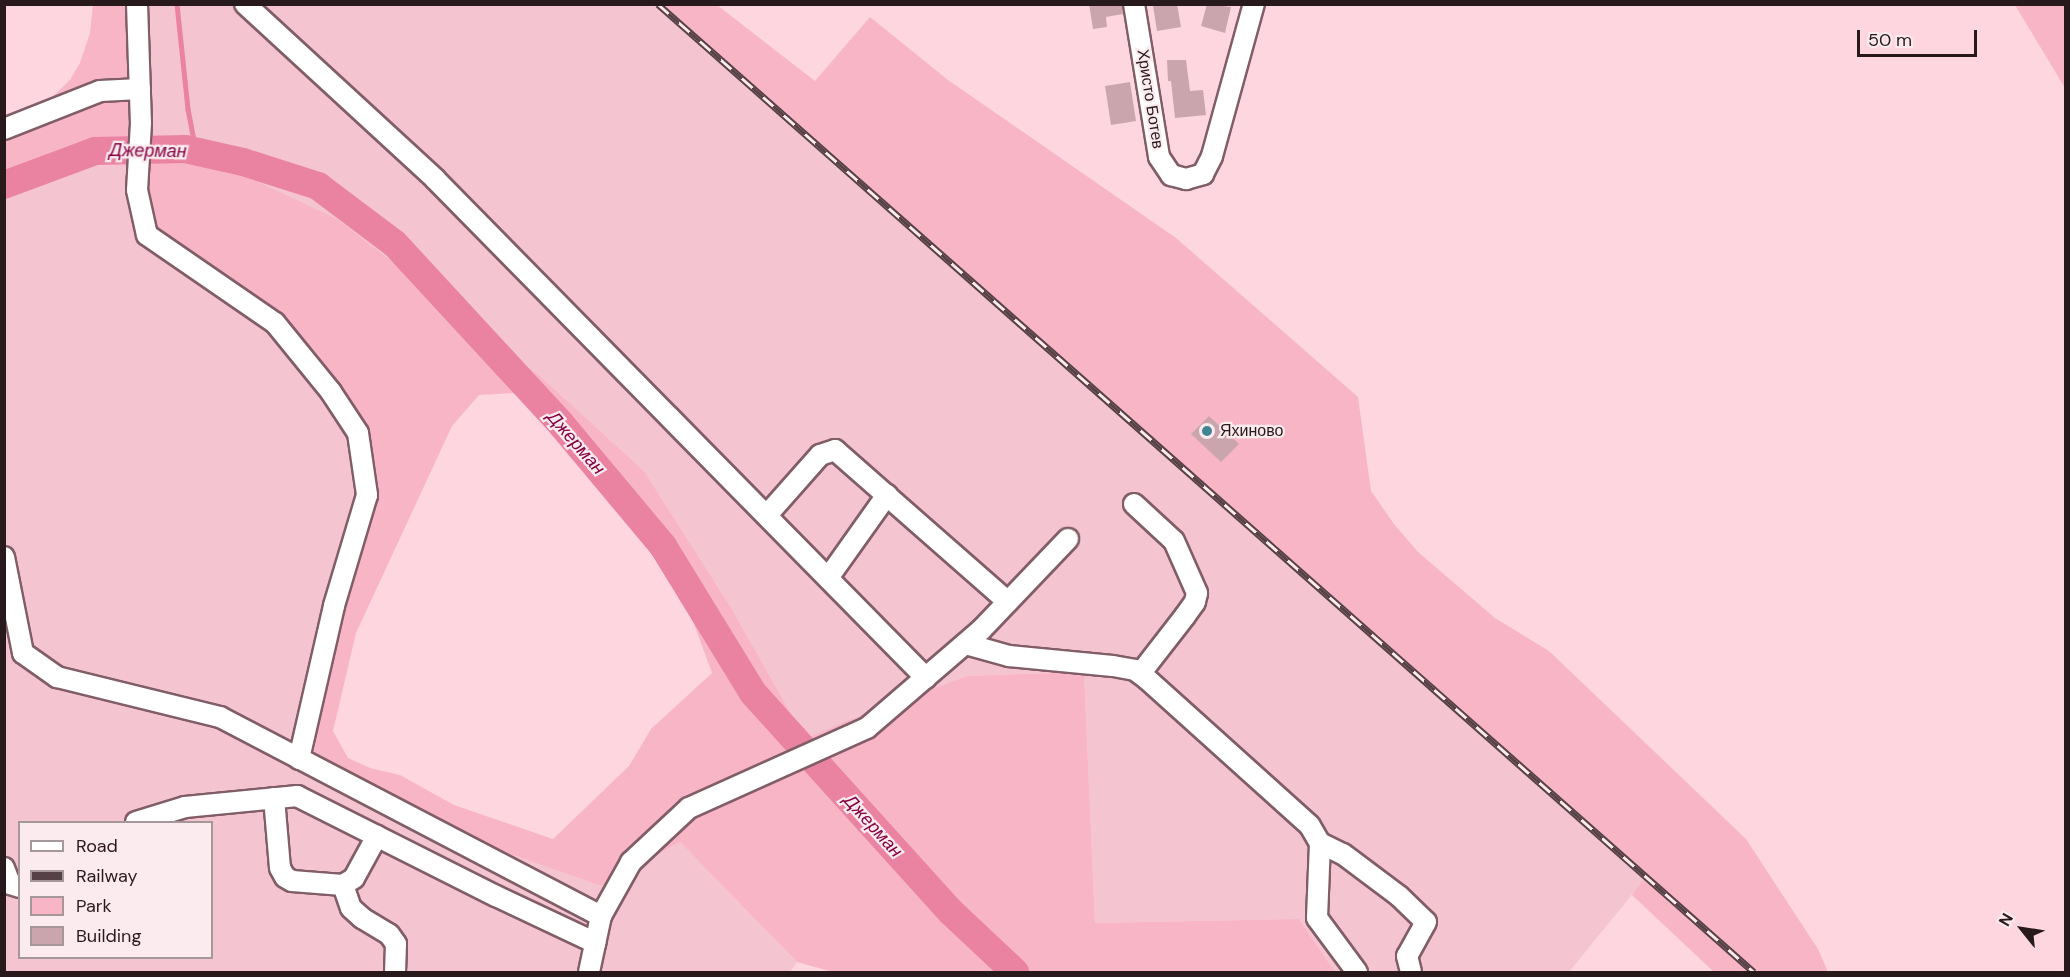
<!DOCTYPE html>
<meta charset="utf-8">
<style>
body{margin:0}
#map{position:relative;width:2070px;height:977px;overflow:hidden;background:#fed6e0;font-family:"DM Sans",sans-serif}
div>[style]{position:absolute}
.built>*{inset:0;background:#f4c5d0}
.green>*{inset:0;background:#f8b5c6}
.stream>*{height:4.5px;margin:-2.25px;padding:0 2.25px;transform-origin:2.25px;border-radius:2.25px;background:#ea83a2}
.river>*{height:28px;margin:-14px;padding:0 14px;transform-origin:14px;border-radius:14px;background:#ea83a2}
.building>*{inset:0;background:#cba5ae}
.roads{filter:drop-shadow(2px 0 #815e67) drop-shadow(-2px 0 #815e67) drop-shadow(0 2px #815e67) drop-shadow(0 -2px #815e67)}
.minor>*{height:20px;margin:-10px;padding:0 10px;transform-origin:10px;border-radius:10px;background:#fff}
.rail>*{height:7px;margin-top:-3.5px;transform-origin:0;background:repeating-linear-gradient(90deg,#fbebef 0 14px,#554146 0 28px);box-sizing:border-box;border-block:2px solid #554146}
.dots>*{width:16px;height:16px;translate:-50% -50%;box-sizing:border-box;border:3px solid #fbebef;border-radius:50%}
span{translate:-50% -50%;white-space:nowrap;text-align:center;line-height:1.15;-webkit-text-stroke:4.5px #fbebef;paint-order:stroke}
.street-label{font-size:16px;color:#27191c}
.poi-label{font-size:16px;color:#27191c}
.left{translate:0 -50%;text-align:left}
.water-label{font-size:18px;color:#850241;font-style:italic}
.frame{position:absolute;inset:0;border:6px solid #27191c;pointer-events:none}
.legend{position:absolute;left:18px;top:821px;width:195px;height:138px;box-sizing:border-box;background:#fbebef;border:2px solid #a6979b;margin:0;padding:8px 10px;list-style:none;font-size:18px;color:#27191c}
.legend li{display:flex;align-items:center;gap:12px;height:30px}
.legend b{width:30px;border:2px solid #a6979b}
.north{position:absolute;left:1992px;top:899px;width:60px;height:60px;-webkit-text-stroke:4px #fbebef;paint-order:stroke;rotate:300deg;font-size:16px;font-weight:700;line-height:24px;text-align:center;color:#27191c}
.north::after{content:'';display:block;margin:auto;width:21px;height:27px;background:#27191c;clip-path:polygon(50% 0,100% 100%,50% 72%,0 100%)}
.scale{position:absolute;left:1857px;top:30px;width:120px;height:27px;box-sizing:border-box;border:3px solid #27191c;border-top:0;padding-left:8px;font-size:18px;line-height:21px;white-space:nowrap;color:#27191c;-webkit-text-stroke:4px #fbebef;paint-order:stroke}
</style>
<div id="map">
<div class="built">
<i style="clip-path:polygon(137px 5px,656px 5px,1647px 876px,1569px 972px,1335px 972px,1299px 919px,1095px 923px,1084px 672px,967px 676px,846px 721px,805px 740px,730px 606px,644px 471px,541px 377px,446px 303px,233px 170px,140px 138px)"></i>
<i style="clip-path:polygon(evenodd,125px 156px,142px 236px,308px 352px,372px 451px,342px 579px,314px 753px,602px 886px,680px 842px,797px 962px,790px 972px,5px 972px,5px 190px,125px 156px,20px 822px,212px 822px,212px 958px,20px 958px,20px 822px)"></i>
</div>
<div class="green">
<i style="clip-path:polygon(evenodd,93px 5px,137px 5px,140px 138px,233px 170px,337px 219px,541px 377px,644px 471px,730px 606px,805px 739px,846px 721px,967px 676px,1084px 672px,1095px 923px,1299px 919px,1335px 972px,833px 972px,797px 962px,680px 842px,602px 886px,465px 838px,314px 753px,342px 579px,372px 451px,308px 352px,142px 236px,125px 156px,5px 190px,4px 116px,49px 100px,70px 80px,80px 63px,90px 33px,93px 5px,530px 392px,649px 540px,694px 624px,712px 673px,651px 729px,629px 766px,553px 839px,454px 805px,400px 775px,370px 768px,348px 758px,333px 731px,356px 633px,452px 426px,479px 395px,530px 392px)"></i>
<i style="clip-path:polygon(656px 5px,717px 5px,815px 81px,870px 17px,948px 80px,1176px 238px,1358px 397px,1371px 491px,1394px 524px,1418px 552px,1495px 618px,1549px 651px,1746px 839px,1818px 949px,1828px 972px,1714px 972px,1632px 895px,1646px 876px)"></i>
<i style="clip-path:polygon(2015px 5px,2065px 5px,2065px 88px)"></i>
</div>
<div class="stream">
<i style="left:177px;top:4px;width:106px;rotate:84deg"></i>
<i style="left:188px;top:109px;width:43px;rotate:79.2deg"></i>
</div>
<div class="river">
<i style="left:4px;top:185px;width:97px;rotate:-20.5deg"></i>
<i style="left:95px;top:151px;width:90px;rotate:-1.3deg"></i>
<i style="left:185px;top:149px;width:59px;rotate:12.6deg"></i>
<i style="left:243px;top:162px;width:79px;rotate:17.7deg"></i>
<i style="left:318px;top:186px;width:96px;rotate:37deg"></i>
<i style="left:395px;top:244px;width:245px;rotate:47.3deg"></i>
<i style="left:561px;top:424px;width:159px;rotate:50.1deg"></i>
<i style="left:663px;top:546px;width:172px;rotate:58.5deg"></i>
<i style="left:753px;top:693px;width:295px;rotate:47.9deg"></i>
<i style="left:951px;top:912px;width:88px;rotate:43.2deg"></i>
</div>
<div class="building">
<i style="clip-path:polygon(1089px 4px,1122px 4px,1123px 14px,1106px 17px,1107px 27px,1093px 29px)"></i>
<i style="clip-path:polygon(1177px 4px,1181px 27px,1157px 31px,1153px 6px)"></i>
<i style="clip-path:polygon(1207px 4px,1231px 7px,1225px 33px,1201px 26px)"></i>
<i style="clip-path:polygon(1167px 60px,1186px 60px,1190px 91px,1203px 90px,1206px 115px,1175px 118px,1171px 81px,1168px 81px)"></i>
<i style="clip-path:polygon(1130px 82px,1136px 121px,1111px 125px,1105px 86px)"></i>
<i style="clip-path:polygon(1209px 416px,1239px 444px,1221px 462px,1191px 434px)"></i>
</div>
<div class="roads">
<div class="minor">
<i style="left:137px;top:4px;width:119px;rotate:88.1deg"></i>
<i style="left:141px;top:123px;width:67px;rotate:93.4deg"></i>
<i style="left:137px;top:190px;width:46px;rotate:77.5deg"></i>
<i style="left:147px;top:235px;width:155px;rotate:34.5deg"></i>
<i style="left:275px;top:323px;width:89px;rotate:50.9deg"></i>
<i style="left:331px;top:392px;width:49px;rotate:56.6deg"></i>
<i style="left:358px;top:433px;width:63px;rotate:81.7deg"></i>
<i style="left:367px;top:495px;width:116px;rotate:106.6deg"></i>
<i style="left:334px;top:606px;width:157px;rotate:102.9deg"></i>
<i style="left:245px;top:4px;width:258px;rotate:42.6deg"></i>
<i style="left:435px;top:179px;width:700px;rotate:45.46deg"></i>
<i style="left:1134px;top:4px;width:155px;rotate:80.7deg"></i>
<i style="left:1159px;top:157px;width:22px;rotate:56deg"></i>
<i style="left:1171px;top:175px;width:16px;rotate:15deg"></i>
<i style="left:1186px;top:179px;width:18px;rotate:-16deg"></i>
<i style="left:1203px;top:174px;width:20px;rotate:-63deg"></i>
<i style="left:1212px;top:156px;width:158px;rotate:-74.6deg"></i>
<i style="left:4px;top:129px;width:103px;rotate:-21.6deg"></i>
<i style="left:100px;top:91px;width:40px;rotate:-2.9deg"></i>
<i style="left:1134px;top:504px;width:54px;rotate:42.8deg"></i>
<i style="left:1174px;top:541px;width:57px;rotate:66.1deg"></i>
<i style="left:1197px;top:593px;width:9px;rotate:103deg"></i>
<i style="left:1195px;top:602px;width:17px;rotate:126deg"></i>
<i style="left:1185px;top:616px;width:73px;rotate:127.8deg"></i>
<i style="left:767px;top:515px;width:80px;rotate:-48.5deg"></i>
<i style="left:820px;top:455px;width:16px;rotate:-18deg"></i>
<i style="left:835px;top:450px;width:230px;rotate:41.3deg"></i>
<i style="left:4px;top:557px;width:98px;rotate:78.8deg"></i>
<i style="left:23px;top:653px;width:42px;rotate:35.2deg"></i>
<i style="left:57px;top:677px;width:168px;rotate:13.8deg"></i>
<i style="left:220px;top:717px;width:430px;rotate:27.6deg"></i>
<i style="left:828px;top:578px;width:102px;rotate:-54.6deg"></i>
<i style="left:966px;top:644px;width:45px;rotate:15.6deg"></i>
<i style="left:1009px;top:656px;width:104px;rotate:5.5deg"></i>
<i style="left:1113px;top:666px;width:22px;rotate:10deg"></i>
<i style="left:1135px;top:670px;width:15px;rotate:37deg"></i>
<i style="left:1147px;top:679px;width:219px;rotate:42deg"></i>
<i style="left:1310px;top:826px;width:20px;rotate:60deg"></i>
<i style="left:1320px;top:843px;width:75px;rotate:92.3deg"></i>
<i style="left:1317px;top:918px;width:67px;rotate:53.5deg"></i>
<i style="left:274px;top:798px;width:70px;rotate:85.1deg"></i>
<i style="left:280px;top:868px;width:10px;rotate:61deg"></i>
<i style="left:285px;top:877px;width:8px;rotate:30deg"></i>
<i style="left:292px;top:881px;width:51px;rotate:4.5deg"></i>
<i style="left:343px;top:885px;width:13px;rotate:-32deg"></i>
<i style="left:354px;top:878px;width:48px;rotate:-61.3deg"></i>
<i style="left:136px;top:822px;width:51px;rotate:-17deg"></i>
<i style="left:185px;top:807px;width:113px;rotate:-5.6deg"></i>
<i style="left:297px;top:796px;width:223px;rotate:26.7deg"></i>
<i style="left:496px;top:896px;width:110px;rotate:25.2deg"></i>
<i style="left:1320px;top:843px;width:25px;rotate:26deg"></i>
<i style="left:1343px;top:854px;width:70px;rotate:36.9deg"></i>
<i style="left:1399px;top:896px;width:37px;rotate:44deg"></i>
<i style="left:1426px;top:922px;width:39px;rotate:119deg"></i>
<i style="left:1407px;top:956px;width:16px;rotate:76deg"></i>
<i style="left:4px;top:868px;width:17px;rotate:69deg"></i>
<i style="left:10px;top:884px;width:10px;rotate:17deg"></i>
<i style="left:343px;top:885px;width:24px;rotate:71deg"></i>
<i style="left:351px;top:908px;width:15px;rotate:42deg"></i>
<i style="left:362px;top:918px;width:31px;rotate:31deg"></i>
<i style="left:389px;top:934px;width:12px;rotate:55deg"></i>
<i style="left:396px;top:944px;width:28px;rotate:92deg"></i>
<i style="left:589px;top:972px;width:57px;rotate:-77.9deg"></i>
<i style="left:601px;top:916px;width:62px;rotate:-60.9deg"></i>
<i style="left:631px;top:862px;width:79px;rotate:-43deg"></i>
<i style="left:689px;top:808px;width:195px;rotate:-24.2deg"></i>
<i style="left:867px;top:728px;width:150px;rotate:-40.7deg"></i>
<i style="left:981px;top:630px;width:126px;rotate:-46.3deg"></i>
</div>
</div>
<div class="rail">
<i style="left:658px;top:4px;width:1462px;rotate:41.45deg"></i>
</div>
<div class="dots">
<i style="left:1207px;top:431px;background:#408592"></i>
</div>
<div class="street-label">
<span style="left:1150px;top:99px;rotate:81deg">Христо Ботев</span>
</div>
<div class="poi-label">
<span class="left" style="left:1220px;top:431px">Яхиново</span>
</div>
<div class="water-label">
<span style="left:148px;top:151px;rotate:1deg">Джерман</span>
<span style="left:576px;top:443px;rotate:49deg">Джерман</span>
<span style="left:873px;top:826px;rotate:48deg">Джерман</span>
</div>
<div class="frame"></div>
<ul class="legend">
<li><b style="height:8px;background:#fff"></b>Road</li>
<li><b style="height:8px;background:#554146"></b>Railway</li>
<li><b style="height:16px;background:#f8b5c6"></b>Park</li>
<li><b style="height:16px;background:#cba5ae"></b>Building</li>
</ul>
<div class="north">N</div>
<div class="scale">50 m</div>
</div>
